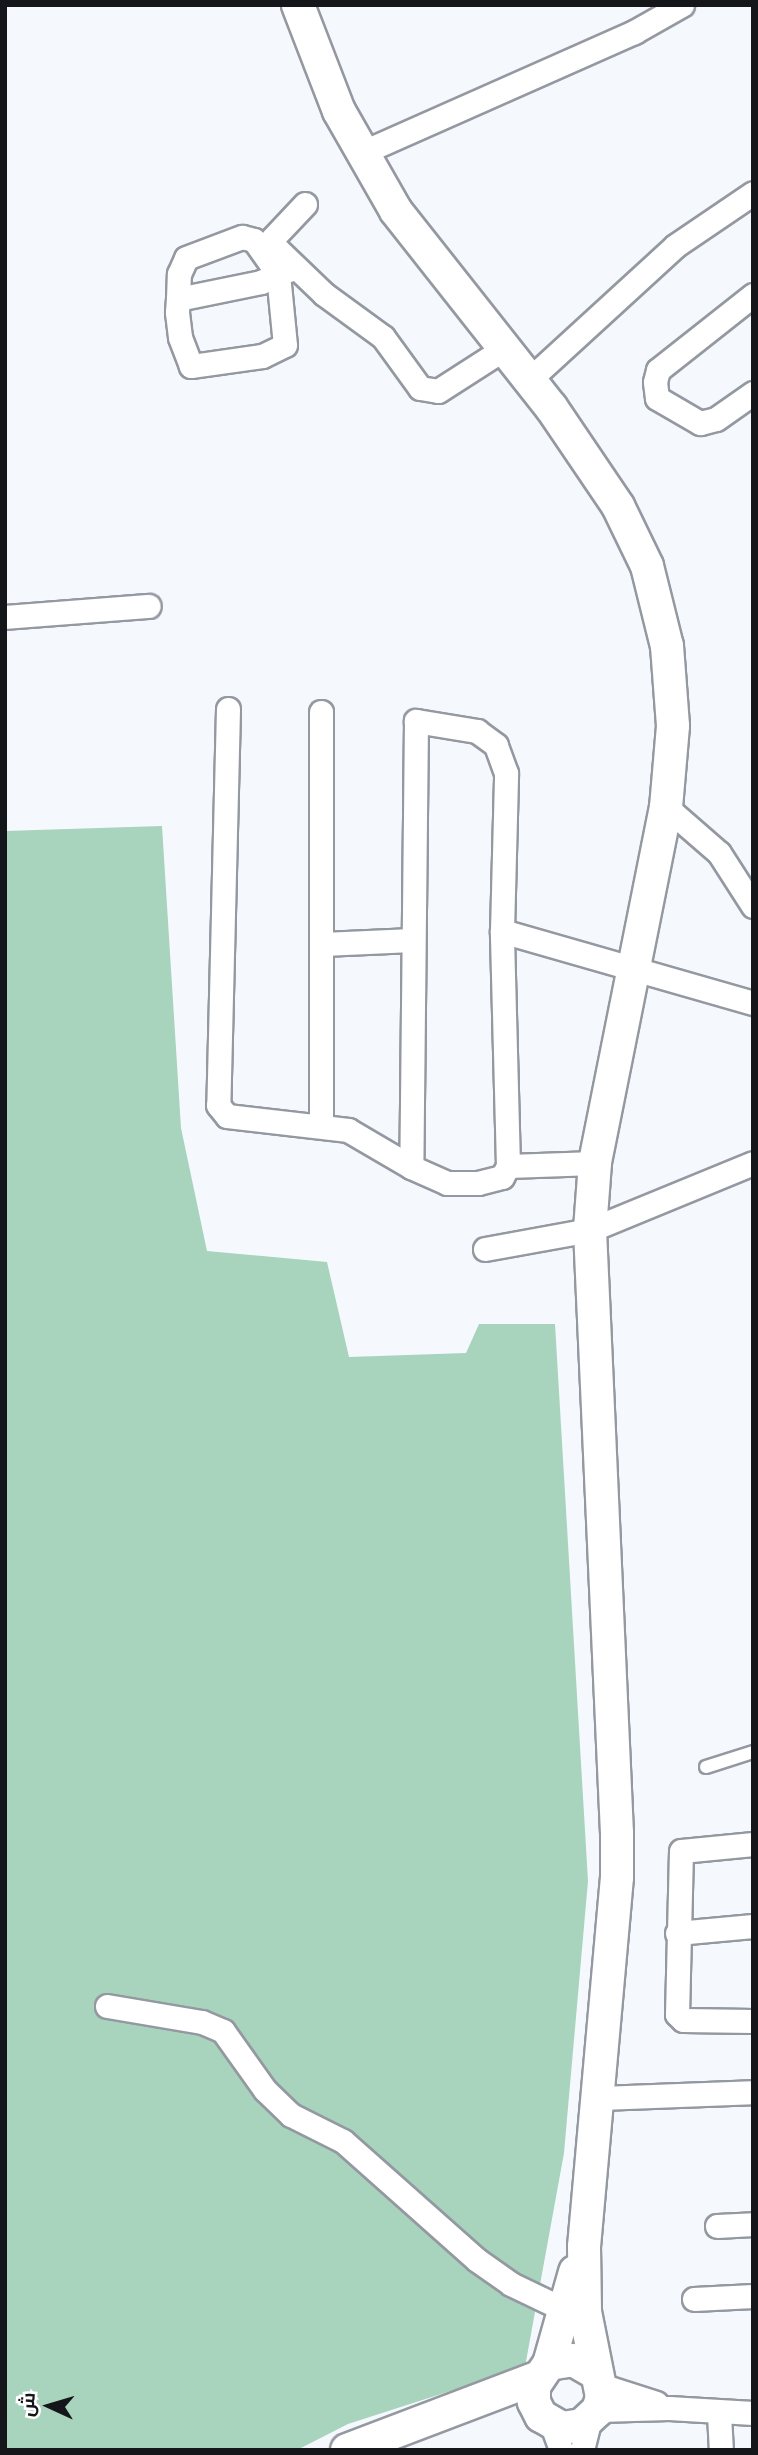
<!DOCTYPE html>
<meta charset="utf-8">
<style>
body{margin:0}
#map{position:relative;width:758px;height:2455px;overflow:hidden;background:#f5f9fe;font-family:Montserrat,Cairo,sans-serif}
div>[style]{position:absolute}
.green>*{inset:0;background:#a8d3bd}
.roads{filter:drop-shadow(2px 0 #9499a1) drop-shadow(-2px 0 #9499a1) drop-shadow(0 2px #9499a1) drop-shadow(0 -2px #9499a1)}
.lane>*{height:12px;margin:-6px;padding:0 6px;transform-origin:6px;border-radius:6px;background:#fff}
.street>*{height:23px;margin:-11.5px;padding:0 11.5px;transform-origin:11.5px;border-radius:11.5px;background:#fff}
.secondary>*{height:32px;margin:-16px;padding:0 16px;transform-origin:16px;border-radius:16px;background:#fff}
span{translate:-50% -50%;white-space:nowrap;text-align:center;line-height:1.15;-webkit-text-stroke:5px #fff;paint-order:stroke}
.frame{position:absolute;inset:0;border:7px solid #141619;pointer-events:none}
.north{position:absolute;left:14px;top:2371px;width:70px;height:70px;-webkit-text-stroke:5px #fff;paint-order:stroke;rotate:274deg;font-size:19px;font-weight:700;line-height:28px;text-align:center;color:#141619}
.north::after{content:'';display:block;margin:auto;width:24px;height:32px;background:#141619;clip-path:polygon(50% 0,100% 100%,50% 72%,0 100%)}
</style>
<div id="map">
<div class="green">
<i style="clip-path:polygon(162px 826px,181px 1128px,207px 1251px,327px 1262px,349px 1357px,466px 1353px,479px 1324px,555px 1324px,588px 1881px,564px 2153px,525px 2367px,348px 2424px,297px 2450px,5px 2450px,5px 831px)"></i>
</div>
<div class="roads">
<div class="lane">
<i style="left:706px;top:1767px;width:49px;rotate:-17.7deg"></i>
</div>
<div class="street">
<i style="left:361px;top:153px;width:299px;rotate:-23.9deg"></i>
<i style="left:634px;top:32px;width:55px;rotate:-29.4deg"></i>
<i style="left:305px;top:204px;width:47px;rotate:133.3deg"></i>
<i style="left:273px;top:238px;width:8px;rotate:83deg"></i>
<i style="left:274px;top:246px;width:69px;rotate:43.8deg"></i>
<i style="left:324px;top:294px;width:73px;rotate:36.1deg"></i>
<i style="left:383px;top:337px;width:63px;rotate:54deg"></i>
<i style="left:420px;top:388px;width:18px;rotate:9deg"></i>
<i style="left:438px;top:391px;width:80px;rotate:-32.7deg"></i>
<i style="left:753px;top:295px;width:121px;rotate:141.7deg"></i>
<i style="left:658px;top:370px;width:12px;rotate:104deg"></i>
<i style="left:655px;top:382px;width:16px;rotate:83deg"></i>
<i style="left:657px;top:398px;width:50px;rotate:30.2deg"></i>
<i style="left:700px;top:423px;width:16px;rotate:-14deg"></i>
<i style="left:716px;top:419px;width:45px;rotate:-35.1deg"></i>
<i style="left:178px;top:299px;width:85px;rotate:-11.6deg"></i>
<i style="left:261px;top:282px;width:19px;rotate:-25deg"></i>
<i style="left:278px;top:274px;width:71px;rotate:84.4deg"></i>
<i style="left:285px;top:345px;width:25px;rotate:154deg"></i>
<i style="left:262px;top:356px;width:72px;rotate:172deg"></i>
<i style="left:191px;top:366px;width:31px;rotate:-111deg"></i>
<i style="left:180px;top:337px;width:25px;rotate:-97deg"></i>
<i style="left:177px;top:312px;width:13px;rotate:-86deg"></i>
<i style="left:178px;top:299px;width:25px;rotate:-88deg"></i>
<i style="left:179px;top:274px;width:17px;rotate:-66deg"></i>
<i style="left:186px;top:258px;width:60px;rotate:-20.6deg"></i>
<i style="left:242px;top:237px;width:12px;rotate:14deg"></i>
<i style="left:254px;top:240px;width:42px;rotate:54.8deg"></i>
<i style="left:278px;top:274px;width:17px;rotate:-21deg"></i>
<i style="left:530px;top:379px;width:197px;rotate:-42.5deg"></i>
<i style="left:675px;top:246px;width:94px;rotate:-34.2deg"></i>
<i style="left:5px;top:617px;width:144px;rotate:-4.4deg"></i>
<i style="left:228px;top:709px;width:396px;rotate:91.4deg"></i>
<i style="left:218px;top:1105px;width:14px;rotate:51deg"></i>
<i style="left:227px;top:1116px;width:122px;rotate:6.6deg"></i>
<i style="left:348px;top:1130px;width:73px;rotate:30.4deg"></i>
<i style="left:666px;top:807px;width:70px;rotate:41deg"></i>
<i style="left:719px;top:853px;width:63px;rotate:57.3deg"></i>
<i style="left:502px;top:931px;width:261px;rotate:16deg"></i>
<i style="left:323px;top:944px;width:89px;rotate:-2.6deg"></i>
<i style="left:321px;top:1124px;width:412px;rotate:-90deg"></i>
<i style="left:508px;top:1166px;width:235px;rotate:-91.5deg"></i>
<i style="left:502px;top:931px;width:158px;rotate:-88.5deg"></i>
<i style="left:506px;top:773px;width:30px;rotate:-110deg"></i>
<i style="left:496px;top:745px;width:24px;rotate:-144deg"></i>
<i style="left:477px;top:731px;width:62px;rotate:-170.7deg"></i>
<i style="left:416px;top:721px;width:446px;rotate:90.6deg"></i>
<i style="left:411px;top:1167px;width:39px;rotate:24deg"></i>
<i style="left:447px;top:1183px;width:31px"></i>
<i style="left:478px;top:1183px;width:25px;rotate:-14deg"></i>
<i style="left:502px;top:1177px;width:13px;rotate:-61deg"></i>
<i style="left:508px;top:1166px;width:87px;rotate:-2deg"></i>
<i style="left:485px;top:1249px;width:107px;rotate:-10.3deg"></i>
<i style="left:590px;top:1230px;width:176px;rotate:-22.3deg"></i>
<i style="left:753px;top:1844px;width:72px;rotate:174.4deg"></i>
<i style="left:681px;top:1851px;width:163px;rotate:91.4deg"></i>
<i style="left:677px;top:2014px;width:8px;rotate:45deg"></i>
<i style="left:683px;top:2020px;width:70px;rotate:0.8deg"></i>
<i style="left:677px;top:1933px;width:76px;rotate:-5.3deg"></i>
<i style="left:107px;top:2006px;width:96px;rotate:9.6deg"></i>
<i style="left:202px;top:2022px;width:23px;rotate:23deg"></i>
<i style="left:223px;top:2031px;width:72px;rotate:54.6deg"></i>
<i style="left:265px;top:2090px;width:36px;rotate:44deg"></i>
<i style="left:291px;top:2115px;width:58px;rotate:26.6deg"></i>
<i style="left:343px;top:2141px;width:179px;rotate:41.6deg"></i>
<i style="left:477px;top:2260px;width:42px;rotate:35.2deg"></i>
<i style="left:511px;top:2284px;width:58px;rotate:25.7deg"></i>
<i style="left:599px;top:2098px;width:154px;rotate:-2.2deg"></i>
<i style="left:717px;top:2226px;width:36px;rotate:-3deg"></i>
<i style="left:694px;top:2299px;width:59px;rotate:-2.9deg"></i>
<i style="left:600px;top:2385px;width:59px;rotate:17.8deg"></i>
<i style="left:598px;top:2410px;width:71px;rotate:-1.6deg"></i>
<i style="left:669px;top:2408px;width:84px;rotate:3.4deg"></i>
<i style="left:719px;top:2414px;width:36px;rotate:87deg"></i>
<i style="left:552px;top:2425px;width:27px;rotate:70deg"></i>
<i style="left:582px;top:2450px;width:32px;rotate:-76deg"></i>
</div>
<div class="secondary">
<i style="left:298px;top:5px;width:114px;rotate:68.9deg"></i>
<i style="left:339px;top:111px;width:115px;rotate:60.3deg"></i>
<i style="left:396px;top:211px;width:250px;rotate:51.7deg"></i>
<i style="left:551px;top:407px;width:120px;rotate:55.9deg"></i>
<i style="left:618px;top:506px;width:67px;rotate:64.2deg"></i>
<i style="left:647px;top:566px;width:82px;rotate:76deg"></i>
<i style="left:667px;top:646px;width:80px;rotate:85.7deg"></i>
<i style="left:673px;top:726px;width:81px;rotate:94.9deg"></i>
<i style="left:666px;top:807px;width:363px;rotate:101.3deg"></i>
<i style="left:595px;top:1163px;width:67px;rotate:94.3deg"></i>
<i style="left:590px;top:1230px;width:604px;rotate:87.44deg"></i>
<i style="left:617px;top:1833px;width:44px;rotate:90deg"></i>
<i style="left:617px;top:1877px;width:371px;rotate:95.1deg"></i>
<i style="left:584px;top:2247px;width:65px;rotate:89.1deg"></i>
<i style="left:585px;top:2312px;width:87px;rotate:78.7deg"></i>
<i style="left:602px;top:2397px;width:14px;rotate:107deg"></i>
<i style="left:598px;top:2410px;width:22px;rotate:137deg"></i>
<i style="left:582px;top:2425px;width:20px;rotate:171deg"></i>
<i style="left:562px;top:2428px;width:24px;rotate:-150deg"></i>
<i style="left:541px;top:2416px;width:16px;rotate:-117deg"></i>
<i style="left:534px;top:2402px;width:16px;rotate:-90deg"></i>
<i style="left:534px;top:2386px;width:27px;rotate:-56deg"></i>
<i style="left:549px;top:2364px;width:24px;rotate:-9deg"></i>
<i style="left:573px;top:2360px;width:24px;rotate:30deg"></i>
<i style="left:549px;top:2364px;width:96px;rotate:-74.2deg"></i>
<i style="left:347px;top:2450px;width:203px;rotate:-20.8deg"></i>
</div>
</div>
<div class="frame"></div>
<div class="north">ش</div>
</div>
